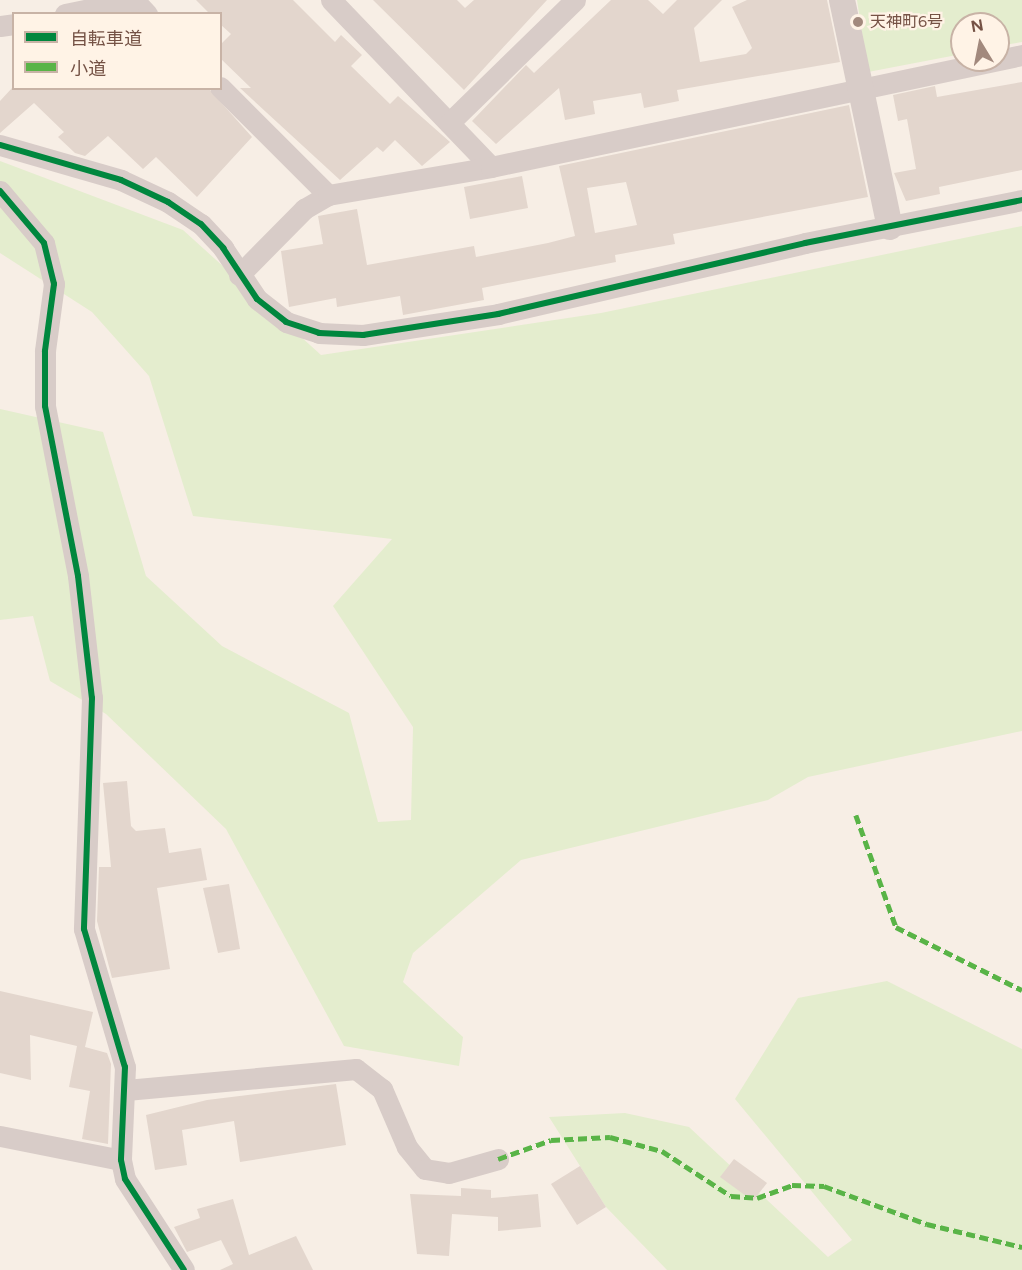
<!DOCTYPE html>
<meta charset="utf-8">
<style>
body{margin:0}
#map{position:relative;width:1022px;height:1270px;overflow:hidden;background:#f7eee5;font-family:Figtree,"Noto Sans JP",sans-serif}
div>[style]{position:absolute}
.green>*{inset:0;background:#e4edce}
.building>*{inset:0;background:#e3d6cd}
.minor>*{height:21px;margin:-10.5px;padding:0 10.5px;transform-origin:10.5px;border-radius:10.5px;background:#d8ccc8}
.tertiary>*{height:26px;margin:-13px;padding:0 13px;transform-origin:13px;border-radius:13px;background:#d8ccc8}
.quiet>*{height:4.5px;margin-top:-2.25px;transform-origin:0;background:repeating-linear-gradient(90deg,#59b447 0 9px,transparent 0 13.5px)}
.cycleway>*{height:6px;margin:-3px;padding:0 3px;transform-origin:3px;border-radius:3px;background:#00873e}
.dots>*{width:16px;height:16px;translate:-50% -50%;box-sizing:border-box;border:3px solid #fff3e6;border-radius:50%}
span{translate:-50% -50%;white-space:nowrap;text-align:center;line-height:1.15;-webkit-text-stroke:4.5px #fff3e6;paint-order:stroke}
.poi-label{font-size:16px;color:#755245}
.left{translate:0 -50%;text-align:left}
.legend{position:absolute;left:12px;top:12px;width:210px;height:78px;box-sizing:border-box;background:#fff3e6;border:2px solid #c8b3a6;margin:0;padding:8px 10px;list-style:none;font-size:18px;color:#755245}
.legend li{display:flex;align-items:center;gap:12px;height:30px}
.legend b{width:30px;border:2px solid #c8b3a6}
.north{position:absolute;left:950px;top:12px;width:60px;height:60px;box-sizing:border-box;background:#fff3e6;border:2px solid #c8b3a6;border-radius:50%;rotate:350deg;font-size:16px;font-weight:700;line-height:24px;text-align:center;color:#755245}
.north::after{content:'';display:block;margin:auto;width:21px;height:27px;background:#a2897d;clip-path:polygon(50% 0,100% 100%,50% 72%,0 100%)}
</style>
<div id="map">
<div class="green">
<i style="clip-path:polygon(857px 0,1022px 0,1022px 42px,998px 46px,998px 24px,962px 24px,962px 54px,868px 72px)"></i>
<i style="clip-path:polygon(0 161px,183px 230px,321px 355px,601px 313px,1022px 226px,1022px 731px,808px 777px,768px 800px,521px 860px,413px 953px,403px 982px,463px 1037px,459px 1066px,344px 1046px,226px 829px,106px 714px,50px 681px,33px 616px,0 620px,0 409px,103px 432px,146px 576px,222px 646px,349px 713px,378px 822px,411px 820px,413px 727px,333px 606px,392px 539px,193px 516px,149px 376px,92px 312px,0 253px)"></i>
<i style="clip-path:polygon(887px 981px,1022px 1049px,1022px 1270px,667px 1270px,606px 1207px,549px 1117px,625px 1113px,689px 1127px,828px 1257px,852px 1240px,735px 1099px,798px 998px)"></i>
</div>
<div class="building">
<i style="clip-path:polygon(196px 0,293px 0,335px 42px,341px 35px,362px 55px,351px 66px,390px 104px,398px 96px,450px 142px,422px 166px,395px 140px,383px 152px,377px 147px,340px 180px,240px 88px,251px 88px,220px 58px,220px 45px,231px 34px,220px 24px,220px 14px,210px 14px)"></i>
<i style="clip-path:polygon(373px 0,457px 0,465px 8px,474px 0,547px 0,464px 90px)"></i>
<i style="clip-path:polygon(611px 0,648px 0,663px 14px,677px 0,722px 0,694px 28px,700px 62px,746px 54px,752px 48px,732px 7px,747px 0,827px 0,840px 62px,677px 90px,679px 101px,644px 108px,641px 93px,593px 101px,595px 114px,565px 120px,559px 88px,496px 144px,472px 121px,526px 65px,534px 73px)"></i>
<i style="clip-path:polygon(1022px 82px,1022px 170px,939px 187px,940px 194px,906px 201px,894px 173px,916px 169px,907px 119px,898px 121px,893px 95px,935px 86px,937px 97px)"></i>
<i style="clip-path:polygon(12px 88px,208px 88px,252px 137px,197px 197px,156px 157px,143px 169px,108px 136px,85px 156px,75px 153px,58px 137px,64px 132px,34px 103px,0 133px,0 101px)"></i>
<i style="clip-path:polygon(evenodd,849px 105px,868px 197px,673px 234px,675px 244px,615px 255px,616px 262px,482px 288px,484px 300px,403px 315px,400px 296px,337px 307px,336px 298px,289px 307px,281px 251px,323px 244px,318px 216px,357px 209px,367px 265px,474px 246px,476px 257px,548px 243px,575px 236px,559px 166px,849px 105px,626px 182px,637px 225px,595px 233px,587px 188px,626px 182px)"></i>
<i style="clip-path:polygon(522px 176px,528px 208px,470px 219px,464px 187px)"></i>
<i style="clip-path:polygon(127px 781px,131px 826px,136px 831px,165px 828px,169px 853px,201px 848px,207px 880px,157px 888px,170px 969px,112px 978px,97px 921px,99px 867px,111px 867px,103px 783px)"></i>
<i style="clip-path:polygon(229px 884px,240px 949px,218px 953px,203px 888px)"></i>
<i style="clip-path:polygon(0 991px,93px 1012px,85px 1047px,107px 1053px,111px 1064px,108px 1144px,82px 1139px,90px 1091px,69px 1087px,77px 1046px,30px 1035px,31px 1080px,0 1073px)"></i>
<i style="clip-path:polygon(336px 1084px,346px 1145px,240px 1162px,234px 1121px,182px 1130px,187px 1165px,155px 1170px,146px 1115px,207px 1100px)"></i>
<i style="clip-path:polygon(734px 1159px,767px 1183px,753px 1201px,720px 1177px)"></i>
<i style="clip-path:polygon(580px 1166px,606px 1207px,577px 1225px,551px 1184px)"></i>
<i style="clip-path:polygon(461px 1188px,491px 1190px,491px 1198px,538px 1194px,541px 1227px,498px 1231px,498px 1217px,452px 1214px,449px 1256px,417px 1254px,410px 1194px,461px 1196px)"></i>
<i style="clip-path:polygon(233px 1199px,249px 1255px,296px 1236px,313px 1270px,220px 1270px,233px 1264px,221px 1240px,187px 1252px,174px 1227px,200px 1218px,197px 1209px)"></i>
</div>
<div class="minor">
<i style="left:134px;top:0;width:19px;rotate:47deg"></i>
<i style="left:331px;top:0;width:231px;rotate:46.2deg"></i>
<i style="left:65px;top:14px;width:70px;rotate:-11.5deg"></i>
<i style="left:0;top:26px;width:14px;rotate:-8deg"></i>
<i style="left:220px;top:87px;width:153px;rotate:45deg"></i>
<i style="left:449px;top:123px;width:176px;rotate:-44.3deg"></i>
<i style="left:0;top:145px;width:126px;rotate:16.1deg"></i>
<i style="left:121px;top:180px;width:52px;rotate:25.1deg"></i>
<i style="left:168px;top:202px;width:40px;rotate:34deg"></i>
<i style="left:201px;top:224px;width:33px;rotate:47deg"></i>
<i style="left:223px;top:248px;width:61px;rotate:56.3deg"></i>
<i style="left:257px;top:299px;width:37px;rotate:38deg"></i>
<i style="left:286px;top:322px;width:35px;rotate:18deg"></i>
<i style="left:319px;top:333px;width:44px;rotate:2.6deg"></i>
<i style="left:363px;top:335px;width:137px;rotate:-8.8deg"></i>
<i style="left:498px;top:314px;width:315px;rotate:-13deg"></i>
<i style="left:805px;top:243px;width:221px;rotate:-11.2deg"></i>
<i style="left:0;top:191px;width:68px;rotate:49.8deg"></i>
<i style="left:44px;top:243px;width:42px;rotate:76.3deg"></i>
<i style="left:54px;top:284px;width:68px;rotate:97.7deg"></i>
<i style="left:45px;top:351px;width:55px;rotate:90deg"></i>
<i style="left:45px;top:406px;width:173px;rotate:79deg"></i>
<i style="left:78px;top:576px;width:123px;rotate:83.5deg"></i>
<i style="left:92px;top:698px;width:231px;rotate:92deg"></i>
<i style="left:84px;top:929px;width:144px;rotate:73.5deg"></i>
<i style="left:125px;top:1067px;width:93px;rotate:92.5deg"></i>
<i style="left:121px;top:1160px;width:19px;rotate:78deg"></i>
<i style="left:125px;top:1179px;width:108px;rotate:57deg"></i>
<i style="left:239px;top:275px;width:93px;rotate:-45.4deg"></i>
<i style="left:304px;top:209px;width:28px;rotate:-30deg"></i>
<i style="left:328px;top:195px;width:165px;rotate:-9.7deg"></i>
<i style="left:491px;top:167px;width:543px;rotate:-11.91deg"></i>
<i style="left:126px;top:1090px;width:231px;rotate:-5.2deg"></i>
<i style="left:356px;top:1069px;width:33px;rotate:38deg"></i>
<i style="left:382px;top:1089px;width:63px;rotate:66.7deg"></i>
<i style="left:407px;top:1147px;width:28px;rotate:51deg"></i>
<i style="left:425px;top:1169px;width:24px;rotate:9deg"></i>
<i style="left:449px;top:1173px;width:51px;rotate:-15.9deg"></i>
<i style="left:0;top:1136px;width:123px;rotate:11.2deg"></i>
</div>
<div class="tertiary">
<i style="left:842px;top:0;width:232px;rotate:78.1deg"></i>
</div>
<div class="quiet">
<i style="left:856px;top:815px;width:119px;rotate:70.3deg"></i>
<i style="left:896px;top:927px;width:141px;rotate:26.6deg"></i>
<i style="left:498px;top:1159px;width:56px;rotate:-19.7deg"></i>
<i style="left:551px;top:1140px;width:59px;rotate:-2.9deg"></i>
<i style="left:610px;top:1137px;width:54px;rotate:15.1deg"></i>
<i style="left:662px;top:1151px;width:82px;rotate:33.1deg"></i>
<i style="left:731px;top:1196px;width:26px;rotate:4deg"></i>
<i style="left:757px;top:1198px;width:37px;rotate:-20deg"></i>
<i style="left:792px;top:1185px;width:32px;rotate:2deg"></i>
<i style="left:824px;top:1186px;width:110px;rotate:20.3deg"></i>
<i style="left:927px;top:1224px;width:98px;rotate:13.6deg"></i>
</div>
<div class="cycleway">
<i style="left:0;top:145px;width:126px;rotate:16.1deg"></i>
<i style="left:121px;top:180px;width:52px;rotate:25.1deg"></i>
<i style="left:168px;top:202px;width:40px;rotate:34deg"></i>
<i style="left:201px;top:224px;width:33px;rotate:47deg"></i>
<i style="left:223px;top:248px;width:61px;rotate:56.3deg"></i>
<i style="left:257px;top:299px;width:37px;rotate:38deg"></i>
<i style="left:286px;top:322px;width:35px;rotate:18deg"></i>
<i style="left:319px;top:333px;width:44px;rotate:2.6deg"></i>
<i style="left:363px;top:335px;width:137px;rotate:-8.8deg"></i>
<i style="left:498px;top:314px;width:315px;rotate:-13deg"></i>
<i style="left:805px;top:243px;width:221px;rotate:-11.2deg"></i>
<i style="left:0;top:191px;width:68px;rotate:49.8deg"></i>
<i style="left:44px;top:243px;width:42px;rotate:76.3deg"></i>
<i style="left:54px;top:284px;width:68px;rotate:97.7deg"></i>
<i style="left:45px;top:351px;width:55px;rotate:90deg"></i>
<i style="left:45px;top:406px;width:173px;rotate:79deg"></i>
<i style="left:78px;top:576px;width:123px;rotate:83.5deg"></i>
<i style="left:92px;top:698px;width:231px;rotate:92deg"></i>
<i style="left:84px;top:929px;width:144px;rotate:73.5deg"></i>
<i style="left:125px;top:1067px;width:93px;rotate:92.5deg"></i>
<i style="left:121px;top:1160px;width:19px;rotate:78deg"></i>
<i style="left:125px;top:1179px;width:108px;rotate:57deg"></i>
</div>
<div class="dots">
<i style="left:858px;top:22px;background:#a2897d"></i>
</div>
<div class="poi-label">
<span class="left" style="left:870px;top:22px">天神町6号</span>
</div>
<ul class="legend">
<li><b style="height:8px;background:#00873e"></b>自転車道</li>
<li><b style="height:8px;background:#59b447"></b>小道</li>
</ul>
<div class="north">N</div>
</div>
